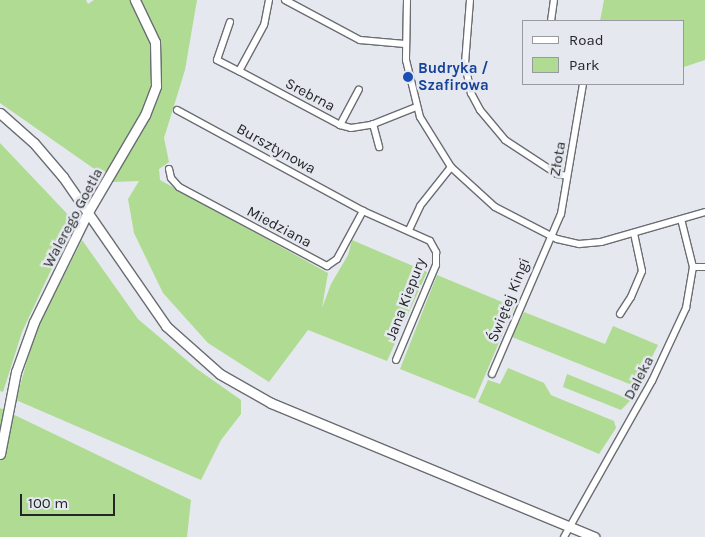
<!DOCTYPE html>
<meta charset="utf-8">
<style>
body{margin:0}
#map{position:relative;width:705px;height:537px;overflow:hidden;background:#e5e8ef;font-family:Karla,sans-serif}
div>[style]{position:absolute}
.green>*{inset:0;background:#afdb93}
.roads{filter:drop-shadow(1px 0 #6a6d72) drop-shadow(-1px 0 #6a6d72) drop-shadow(0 1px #6a6d72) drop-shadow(0 -1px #6a6d72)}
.street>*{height:6px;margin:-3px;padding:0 3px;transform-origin:3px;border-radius:3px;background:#fff}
.secondary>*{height:9px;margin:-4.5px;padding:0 4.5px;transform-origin:4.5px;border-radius:4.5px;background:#fff}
.dots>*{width:14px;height:14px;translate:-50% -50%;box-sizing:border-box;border:2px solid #e5e8ef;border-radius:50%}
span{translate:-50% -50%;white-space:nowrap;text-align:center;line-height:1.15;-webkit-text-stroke:5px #e5e8ef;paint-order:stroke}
.transit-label{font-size:15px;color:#164399;font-weight:700}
.left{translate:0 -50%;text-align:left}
.street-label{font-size:15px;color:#242628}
.legend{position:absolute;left:522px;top:20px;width:162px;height:65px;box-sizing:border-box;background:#e5e8ef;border:1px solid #989a9f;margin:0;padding:6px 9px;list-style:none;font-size:15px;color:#242628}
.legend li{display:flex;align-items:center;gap:10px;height:25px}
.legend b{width:25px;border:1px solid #989a9f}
.scale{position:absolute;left:20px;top:494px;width:95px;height:22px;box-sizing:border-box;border:2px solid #242628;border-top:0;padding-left:6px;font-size:15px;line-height:18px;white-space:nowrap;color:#242628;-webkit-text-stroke:4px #e5e8ef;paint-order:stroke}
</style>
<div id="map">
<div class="green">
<i style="clip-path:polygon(0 0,86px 0,88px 4px,94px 0,197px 0,185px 70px,164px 138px,169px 162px,159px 169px,160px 180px,328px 273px,322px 308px,331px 284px,348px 255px,352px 240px,427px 272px,387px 361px,308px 330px,269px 382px,208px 343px,163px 293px,134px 233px,128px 199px,139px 181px,113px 182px,0 103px)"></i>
<i style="clip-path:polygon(604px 0,705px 0,705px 60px,684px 67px,684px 21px,600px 21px)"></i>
<i style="clip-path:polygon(0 143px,74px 221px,22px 332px,3px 392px,0 391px)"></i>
<i style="clip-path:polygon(82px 240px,138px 319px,197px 369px,241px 400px,241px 414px,221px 440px,201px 480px,16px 400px,35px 333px)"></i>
<i style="clip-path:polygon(437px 275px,514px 307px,475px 399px,400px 369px)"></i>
<i style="clip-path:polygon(524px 312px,605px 344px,613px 326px,658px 345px,637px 387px,512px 337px)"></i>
<i style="clip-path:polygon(508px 368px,544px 383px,551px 395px,558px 398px,614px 421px,616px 428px,599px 454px,478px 402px,488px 380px,500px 384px)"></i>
<i style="clip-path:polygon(567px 374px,631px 400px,621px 410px,563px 387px)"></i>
<i style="clip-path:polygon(0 408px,191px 500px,187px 537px,0 537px)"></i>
</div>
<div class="roads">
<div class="street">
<i style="left:269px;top:0;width:25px;rotate:101deg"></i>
<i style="left:264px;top:25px;width:52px;rotate:118.5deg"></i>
<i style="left:239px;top:71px;width:115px;rotate:28.1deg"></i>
<i style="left:340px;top:125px;width:11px;rotate:15deg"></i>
<i style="left:351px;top:128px;width:20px;rotate:-9deg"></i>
<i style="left:371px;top:125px;width:48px;rotate:-21.8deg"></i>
<i style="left:285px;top:0;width:85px;rotate:28.1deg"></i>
<i style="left:360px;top:40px;width:45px;rotate:5.1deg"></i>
<i style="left:407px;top:0;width:60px;rotate:91deg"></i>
<i style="left:406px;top:60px;width:59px;rotate:76.2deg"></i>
<i style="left:420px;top:117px;width:59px;rotate:58.2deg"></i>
<i style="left:451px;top:167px;width:59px;rotate:42.3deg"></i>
<i style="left:495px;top:207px;width:70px;rotate:27.3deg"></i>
<i style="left:557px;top:239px;width:23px;rotate:13deg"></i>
<i style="left:579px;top:244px;width:22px;rotate:-5deg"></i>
<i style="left:601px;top:242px;width:108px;rotate:-16.1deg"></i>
<i style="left:470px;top:0;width:63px;rotate:94.5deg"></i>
<i style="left:465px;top:63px;width:31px;rotate:79deg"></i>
<i style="left:471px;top:93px;width:19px;rotate:62deg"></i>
<i style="left:480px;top:110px;width:39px;rotate:50deg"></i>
<i style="left:505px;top:140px;width:62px;rotate:33.2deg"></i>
<i style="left:557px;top:174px;width:10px;rotate:11deg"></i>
<i style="left:551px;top:21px;width:21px;rotate:-82deg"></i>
<i style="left:230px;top:22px;width:40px;rotate:108.9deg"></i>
<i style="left:217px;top:60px;width:25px;rotate:27deg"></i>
<i style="left:177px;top:110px;width:212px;rotate:28.5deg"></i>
<i style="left:363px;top:211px;width:73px;rotate:24.1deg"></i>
<i style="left:430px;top:241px;width:13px;rotate:61deg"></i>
<i style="left:436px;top:252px;width:13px;rotate:90deg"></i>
<i style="left:436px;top:265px;width:103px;rotate:112.8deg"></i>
<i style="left:373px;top:124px;width:24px;rotate:75deg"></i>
<i style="left:340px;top:125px;width:40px;rotate:-62deg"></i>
<i style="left:169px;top:169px;width:9px;rotate:77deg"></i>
<i style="left:171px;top:178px;width:12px;rotate:48deg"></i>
<i style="left:179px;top:187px;width:168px;rotate:28.1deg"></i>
<i style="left:327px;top:266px;width:12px;rotate:-35deg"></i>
<i style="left:337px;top:259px;width:55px;rotate:-61.6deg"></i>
<i style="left:409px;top:230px;width:26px;rotate:-65deg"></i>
<i style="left:420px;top:206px;width:50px;rotate:-51.5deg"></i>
<i style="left:693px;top:267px;width:12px"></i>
<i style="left:620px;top:314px;width:20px;rotate:-57deg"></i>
<i style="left:631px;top:297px;width:28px;rotate:-67deg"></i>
<i style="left:642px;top:271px;width:39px;rotate:-102deg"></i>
<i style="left:492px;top:374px;width:174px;rotate:-66.7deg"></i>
<i style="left:561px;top:214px;width:132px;rotate:-80.4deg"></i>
<i style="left:564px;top:537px;width:179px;rotate:-60.6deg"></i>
<i style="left:652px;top:381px;width:81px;rotate:-65deg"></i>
<i style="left:686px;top:308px;width:42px;rotate:-80.3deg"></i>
<i style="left:693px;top:267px;width:49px;rotate:-104deg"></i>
</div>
<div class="secondary">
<i style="left:0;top:113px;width:45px;rotate:41.4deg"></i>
<i style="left:34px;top:143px;width:45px;rotate:49.5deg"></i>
<i style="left:63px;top:177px;width:181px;rotate:55.3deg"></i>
<i style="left:166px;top:326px;width:72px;rotate:41.6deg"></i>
<i style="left:220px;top:374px;width:59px;rotate:29.6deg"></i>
<i style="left:271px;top:403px;width:350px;rotate:22.5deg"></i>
<i style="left:0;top:454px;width:84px;rotate:-79deg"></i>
<i style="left:16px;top:372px;width:53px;rotate:-70.2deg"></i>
<i style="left:34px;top:322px;width:123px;rotate:-63.9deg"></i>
<i style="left:88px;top:212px;width:113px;rotate:-59.6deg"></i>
<i style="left:145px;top:115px;width:31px;rotate:-69deg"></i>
<i style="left:156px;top:86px;width:44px;rotate:-91.3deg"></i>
<i style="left:155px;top:42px;width:47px;rotate:-115.5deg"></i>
</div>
</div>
<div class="dots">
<i style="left:408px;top:77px;background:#1a4fb4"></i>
</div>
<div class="transit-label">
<span class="left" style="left:418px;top:77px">Budryka /<br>Szafirowa</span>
</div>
<div class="street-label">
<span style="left:310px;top:95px;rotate:28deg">Srebrna</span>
<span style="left:276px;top:149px;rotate:29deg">Bursztynowa</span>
<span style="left:558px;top:159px;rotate:-80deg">Złota</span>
<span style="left:73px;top:218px;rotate:-62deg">Walerego Goetla</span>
<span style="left:279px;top:227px;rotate:28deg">Miedziana</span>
<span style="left:406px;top:299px;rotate:-69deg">Jana Kiepury</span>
<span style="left:509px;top:300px;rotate:-68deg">Świętej Kingi</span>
<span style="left:639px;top:378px;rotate:-62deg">Daleka</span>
</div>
<ul class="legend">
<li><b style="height:6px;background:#fff"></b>Road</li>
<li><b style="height:14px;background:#afdb93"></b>Park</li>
</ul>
<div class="scale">100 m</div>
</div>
